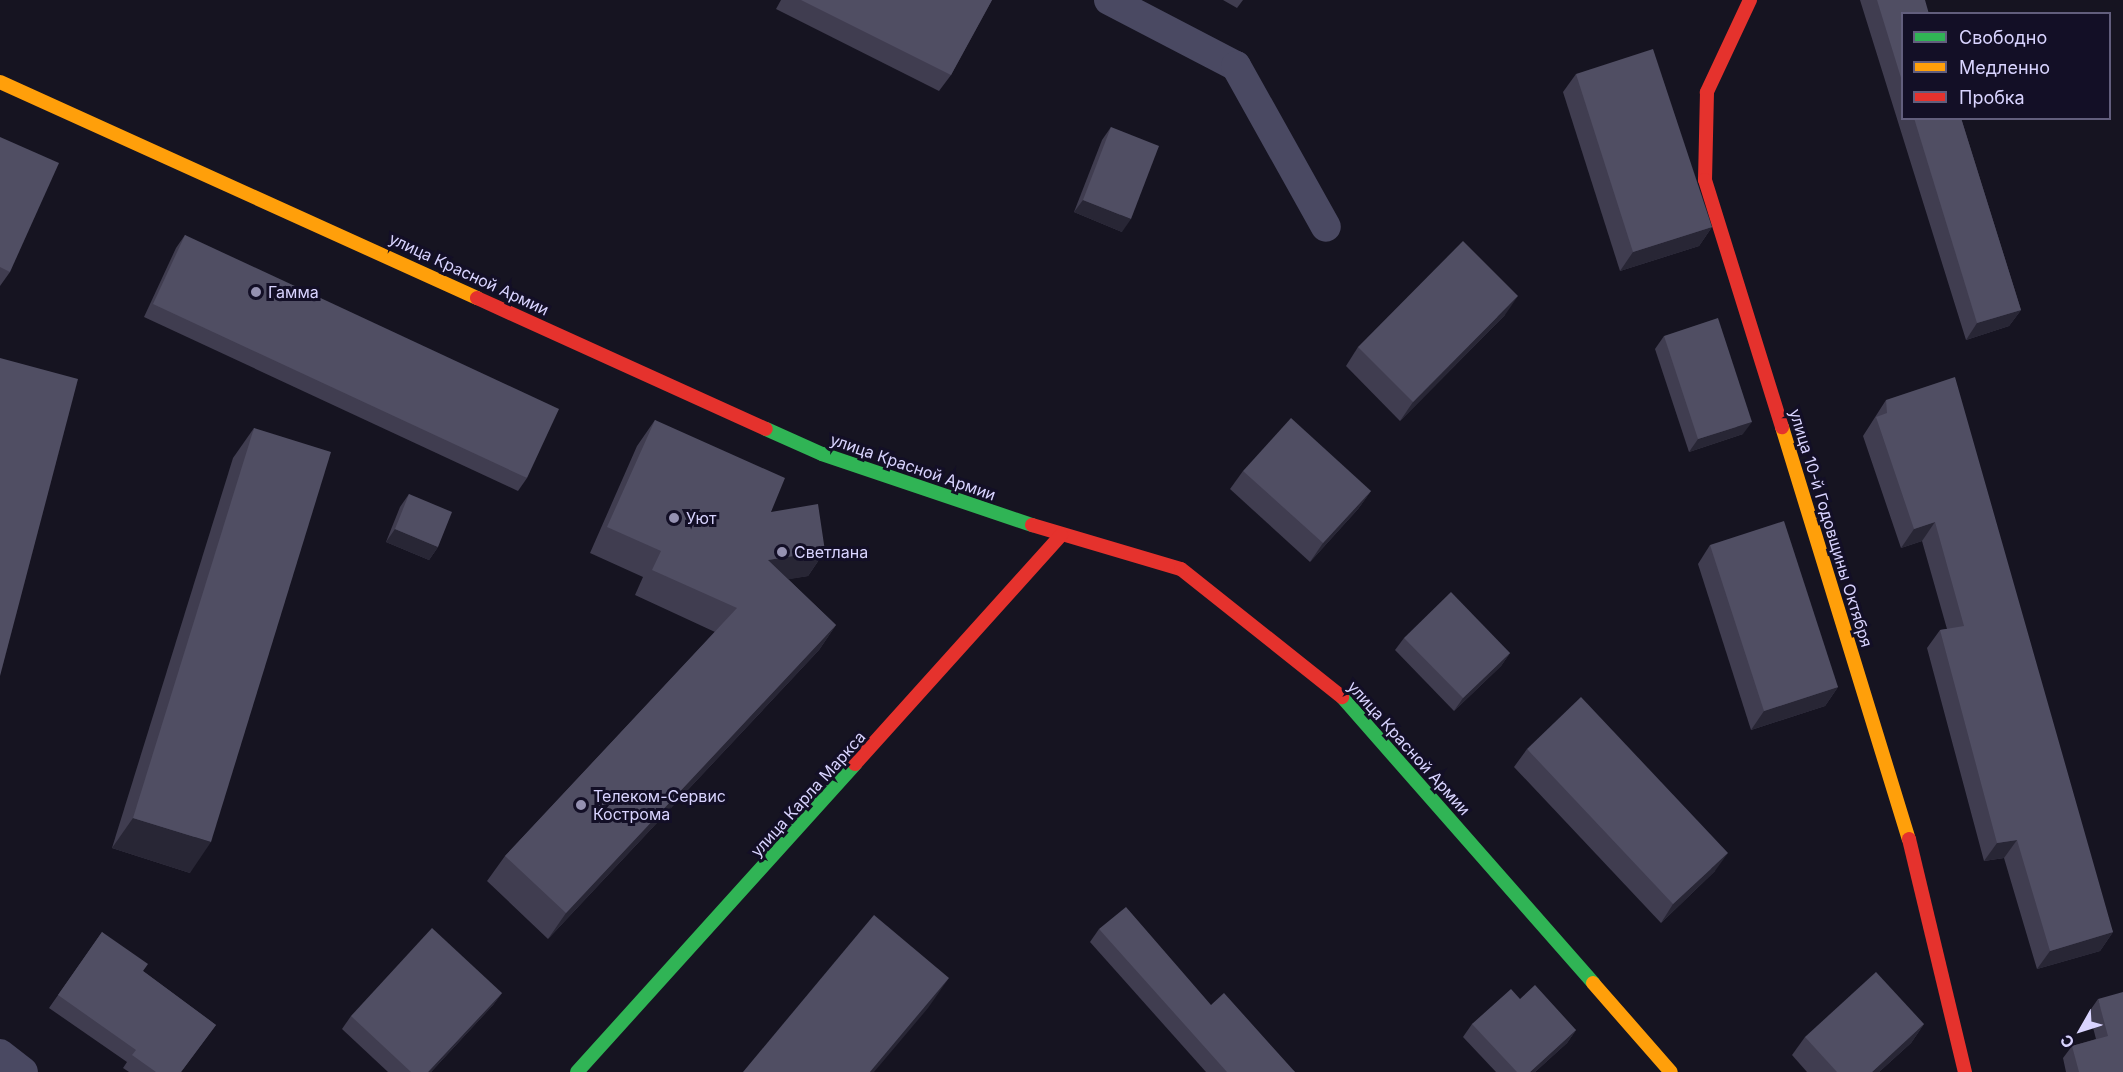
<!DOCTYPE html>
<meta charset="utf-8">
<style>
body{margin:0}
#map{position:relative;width:2123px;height:1072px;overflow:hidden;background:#161421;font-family:Inter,sans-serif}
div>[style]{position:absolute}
.street>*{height:30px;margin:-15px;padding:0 15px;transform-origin:15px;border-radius:15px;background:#4a4962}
.fast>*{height:14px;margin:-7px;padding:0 7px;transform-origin:7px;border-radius:7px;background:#30b455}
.slow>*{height:14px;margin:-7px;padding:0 7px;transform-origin:7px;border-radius:7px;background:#ff9f0a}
.jam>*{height:14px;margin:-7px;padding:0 7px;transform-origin:7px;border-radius:7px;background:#e5322d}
.wall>*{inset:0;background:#403d50}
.shaded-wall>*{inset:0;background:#282635}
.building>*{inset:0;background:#504e63}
.dots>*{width:16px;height:16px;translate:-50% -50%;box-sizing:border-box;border:3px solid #130f26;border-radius:50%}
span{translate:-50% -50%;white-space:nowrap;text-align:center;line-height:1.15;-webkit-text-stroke:6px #130f26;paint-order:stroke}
.street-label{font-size:16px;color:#d9d4ff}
.poi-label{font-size:16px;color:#d9d4ff}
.left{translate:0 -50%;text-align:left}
.legend{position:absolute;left:1901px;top:12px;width:210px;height:108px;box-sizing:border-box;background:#130f26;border:2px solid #625e7d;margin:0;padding:8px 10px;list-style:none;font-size:18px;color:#d9d4ff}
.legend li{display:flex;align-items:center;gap:12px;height:30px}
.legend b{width:30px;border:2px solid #625e7d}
.north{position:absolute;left:2051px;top:1000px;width:60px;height:60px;-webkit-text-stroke:4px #130f26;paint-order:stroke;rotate:231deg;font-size:16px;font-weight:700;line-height:24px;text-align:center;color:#d9d4ff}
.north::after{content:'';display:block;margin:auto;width:21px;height:27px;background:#d9d4ff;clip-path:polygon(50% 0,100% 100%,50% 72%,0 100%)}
</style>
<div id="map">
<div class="street">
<i style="left:1109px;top:0;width:143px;rotate:27.5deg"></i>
<i style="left:1236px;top:66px;width:184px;rotate:60.8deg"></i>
<i style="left:0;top:1054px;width:29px;rotate:38deg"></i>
</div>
<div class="fast">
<i style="left:766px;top:429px;width:61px;rotate:24.1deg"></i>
<i style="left:822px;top:454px;width:222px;rotate:18.7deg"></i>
<i style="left:1342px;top:697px;width:381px;rotate:48.7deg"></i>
<i style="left:577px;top:1072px;width:415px;rotate:-47.9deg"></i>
</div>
<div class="slow">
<i style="left:0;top:82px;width:524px;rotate:24.36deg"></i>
<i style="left:1782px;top:427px;width:431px;rotate:72.9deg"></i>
<i style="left:1593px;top:983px;width:118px;rotate:48.8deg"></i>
</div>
<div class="jam">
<i style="left:1750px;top:0;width:102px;rotate:115.1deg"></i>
<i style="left:1707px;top:92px;width:88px;rotate:91.3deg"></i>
<i style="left:1705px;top:180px;width:259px;rotate:72.7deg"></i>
<i style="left:477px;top:298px;width:317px;rotate:24.4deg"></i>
<i style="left:1032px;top:525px;width:155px;rotate:16.5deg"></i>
<i style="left:1181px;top:569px;width:206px;rotate:38.5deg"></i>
<i style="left:855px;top:764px;width:308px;rotate:-48deg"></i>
<i style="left:1909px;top:839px;width:240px;rotate:76.5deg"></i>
</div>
<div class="wall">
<i style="clip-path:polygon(781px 0,992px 0,951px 75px,939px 91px,776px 9px)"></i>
<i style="clip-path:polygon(1223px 0,1243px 0,1237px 8px)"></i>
<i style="clip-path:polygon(1860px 0,1925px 0,1902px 14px,1902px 118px,1961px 118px,2021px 310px,2009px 326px,1966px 340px)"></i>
<i style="clip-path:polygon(1576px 74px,1712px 227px,1699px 246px,1620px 271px,1563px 92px)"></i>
<i style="clip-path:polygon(1111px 127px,1122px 232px,1074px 212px,1102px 140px)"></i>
<i style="clip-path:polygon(0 137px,10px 272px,0 286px)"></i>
<i style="clip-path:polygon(185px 235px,527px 478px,518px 491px,144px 317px,176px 248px)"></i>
<i style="clip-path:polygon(1505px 315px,1400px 421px,1346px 366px,1358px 347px)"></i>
<i style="clip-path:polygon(1664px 336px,1743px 434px,1689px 452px,1655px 349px)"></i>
<i style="clip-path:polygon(1886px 400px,2113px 932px,2100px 951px,2037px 969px,2004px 858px,1984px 861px,1927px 648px,1940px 630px,1947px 629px,1922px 541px,1901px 548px,1863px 436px)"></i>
<i style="clip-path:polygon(655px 420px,771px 512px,825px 551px,808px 576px,788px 579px,836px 625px,819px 650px,548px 939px,487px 881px,505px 856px,715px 632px,635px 595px,643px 577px,590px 553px,637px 446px)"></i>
<i style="clip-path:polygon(254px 428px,190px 873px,112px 848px,233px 458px)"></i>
<i style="clip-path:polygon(1243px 471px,1371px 491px,1358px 509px,1310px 562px,1230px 489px)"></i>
<i style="clip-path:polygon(409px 494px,438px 547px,429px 560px,386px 542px,400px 507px)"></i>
<i style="clip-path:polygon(1710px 545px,1838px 687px,1825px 706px,1751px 730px,1698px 564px)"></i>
<i style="clip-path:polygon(1404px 638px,1510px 653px,1501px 666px,1454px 711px,1395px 650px)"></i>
<i style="clip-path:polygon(1527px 749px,1715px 871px,1661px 923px,1514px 767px)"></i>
<i style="clip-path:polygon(1099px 929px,1295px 1072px,1206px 1072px,1090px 942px)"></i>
<i style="clip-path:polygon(102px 932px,143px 971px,216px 1025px,181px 1072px,129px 1072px,123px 1068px,127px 1062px,49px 1008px)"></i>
<i style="clip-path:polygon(502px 993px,493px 1005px,431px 1072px,388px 1072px,342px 1029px,351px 1016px)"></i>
<i style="clip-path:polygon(1520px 999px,1576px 1030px,1567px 1043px,1535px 1072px,1496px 1072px,1463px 1037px,1472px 1024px)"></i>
<i style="clip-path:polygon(2098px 999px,2123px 1072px,2066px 1072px,2063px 1058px,2072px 1046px,2096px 1039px,2089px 1012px)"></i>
<i style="clip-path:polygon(1924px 1024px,1911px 1043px,1879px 1072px,1807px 1072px,1792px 1055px,1805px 1037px)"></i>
</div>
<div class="shaded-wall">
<i style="clip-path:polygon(1083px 200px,1131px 219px,1122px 232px,1074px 212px)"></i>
<i style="clip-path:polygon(1712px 227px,1699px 246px,1620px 271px,1633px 252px)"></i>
<i style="clip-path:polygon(1518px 296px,1505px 315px,1400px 421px,1413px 402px)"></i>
<i style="clip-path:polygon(2021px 310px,2009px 326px,1966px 340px,1977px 323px)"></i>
<i style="clip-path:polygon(1752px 422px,1743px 434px,1689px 452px,1698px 439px)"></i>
<i style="clip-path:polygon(1371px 491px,1358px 509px,1310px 562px,1323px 543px)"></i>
<i style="clip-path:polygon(1935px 522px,1922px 541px,1901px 548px,1914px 529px)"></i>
<i style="clip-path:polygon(395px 529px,438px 547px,429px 560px,386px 542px)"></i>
<i style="clip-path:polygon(825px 551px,808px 576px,751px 586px,768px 560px)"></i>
<i style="clip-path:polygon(836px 625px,819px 650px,548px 939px,566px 913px)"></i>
<i style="clip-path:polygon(1510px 653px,1501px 666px,1454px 711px,1463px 698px)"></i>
<i style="clip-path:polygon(1838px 687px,1825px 706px,1751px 730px,1764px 711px)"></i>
<i style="clip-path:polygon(133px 818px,211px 842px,190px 873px,112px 848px)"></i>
<i style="clip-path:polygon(2017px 840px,2004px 858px,1984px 861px,1997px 843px)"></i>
<i style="clip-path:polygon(1728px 853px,1715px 871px,1661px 923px,1673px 904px)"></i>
<i style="clip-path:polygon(2113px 932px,2100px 951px,2037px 969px,2050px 951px)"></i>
<i style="clip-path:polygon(949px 978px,928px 1008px,874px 1072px,870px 1072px)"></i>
<i style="clip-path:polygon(502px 993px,493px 1005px,431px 1072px,428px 1072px)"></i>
<i style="clip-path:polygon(1924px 1024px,1911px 1043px,1879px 1072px,1872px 1072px)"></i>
<i style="clip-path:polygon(1576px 1030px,1567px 1043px,1535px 1072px,1530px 1072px)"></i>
</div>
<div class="building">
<i style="clip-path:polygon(801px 0,992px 0,951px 75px)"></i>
<i style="clip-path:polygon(1877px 0,1925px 0,1929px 14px,1902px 14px,1902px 81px)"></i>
<i style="clip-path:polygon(1653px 49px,1712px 227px,1633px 252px,1576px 74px)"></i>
<i style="clip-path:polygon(1914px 118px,1961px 118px,2021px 310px,1977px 323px)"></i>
<i style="clip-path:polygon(1111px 127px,1159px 146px,1131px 219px,1083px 200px)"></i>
<i style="clip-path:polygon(0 137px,59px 163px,10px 272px,0 267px)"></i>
<i style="clip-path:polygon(185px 235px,559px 409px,527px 478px,153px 304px)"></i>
<i style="clip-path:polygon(1463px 241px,1518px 296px,1413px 402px,1358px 347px)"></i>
<i style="clip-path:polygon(1718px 318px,1752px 422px,1698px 439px,1664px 336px)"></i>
<i style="clip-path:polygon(0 358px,78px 379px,0 676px)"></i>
<i style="clip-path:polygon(1955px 377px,2113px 932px,2050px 951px,2017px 840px,1997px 843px,1940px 630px,1964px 626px,1935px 522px,1914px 529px,1876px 417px,1887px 413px,1886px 400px)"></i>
<i style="clip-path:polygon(1291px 418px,1371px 491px,1323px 543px,1243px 471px)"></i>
<i style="clip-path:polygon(655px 420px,785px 478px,771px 512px,818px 504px,825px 551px,768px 560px,836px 625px,566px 913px,505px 856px,737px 608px,652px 570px,661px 551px,607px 527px)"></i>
<i style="clip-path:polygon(254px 428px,331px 452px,211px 842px,133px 818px)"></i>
<i style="clip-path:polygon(409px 494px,452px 512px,438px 547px,395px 529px)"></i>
<i style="clip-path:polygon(1784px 521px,1838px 687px,1764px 711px,1710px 545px)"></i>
<i style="clip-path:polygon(1451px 592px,1510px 653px,1463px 698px,1404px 638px)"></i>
<i style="clip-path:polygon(1581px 697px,1728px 853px,1673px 904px,1527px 749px)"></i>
<i style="clip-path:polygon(1126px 907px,1211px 1005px,1224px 993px,1295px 1072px,1227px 1072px,1099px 929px)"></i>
<i style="clip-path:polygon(874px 915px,949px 978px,870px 1072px,743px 1072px)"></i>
<i style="clip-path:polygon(432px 928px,502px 993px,428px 1072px,411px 1072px,351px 1016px)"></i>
<i style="clip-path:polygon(102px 932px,148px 964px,143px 971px,216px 1025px,181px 1072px,156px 1072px,132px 1055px,136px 1050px,58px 995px)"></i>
<i style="clip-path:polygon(1876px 972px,1924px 1024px,1872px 1072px,1837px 1072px,1805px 1037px)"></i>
<i style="clip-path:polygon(1535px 985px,1576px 1030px,1530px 1072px,1517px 1072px,1472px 1024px,1511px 989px,1520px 999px)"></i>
<i style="clip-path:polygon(2123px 992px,2123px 1072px,2079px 1072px,2072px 1046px,2108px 1036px,2098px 999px)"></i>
</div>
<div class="dots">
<i style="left:256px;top:292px;background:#9591b1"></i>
<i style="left:674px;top:518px;background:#9591b1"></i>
<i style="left:782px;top:552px;background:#9591b1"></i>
<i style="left:581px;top:805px;background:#9591b1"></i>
</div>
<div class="street-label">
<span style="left:469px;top:274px;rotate:25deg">улица Красной Армии</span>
<span style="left:913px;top:467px;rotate:19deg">улица Красной Армии</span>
<span style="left:1831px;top:528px;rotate:73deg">улица 10-й Годовщины Октября</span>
<span style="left:1409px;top:748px;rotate:48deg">улица Красной Армии</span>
<span style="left:808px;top:794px;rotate:-48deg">улица Карла Маркса</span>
</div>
<div class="poi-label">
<span class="left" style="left:268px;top:292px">Гамма</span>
<span class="left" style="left:686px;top:518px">Уют</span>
<span class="left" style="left:794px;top:552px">Светлана</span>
<span class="left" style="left:593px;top:805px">Телеком-Сервис<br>Кострома</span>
</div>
<ul class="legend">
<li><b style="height:8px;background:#30b455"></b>Свободно</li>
<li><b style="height:8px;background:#ff9f0a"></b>Медленно</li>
<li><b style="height:8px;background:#e5322d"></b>Пробка</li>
</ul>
<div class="north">С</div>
</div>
